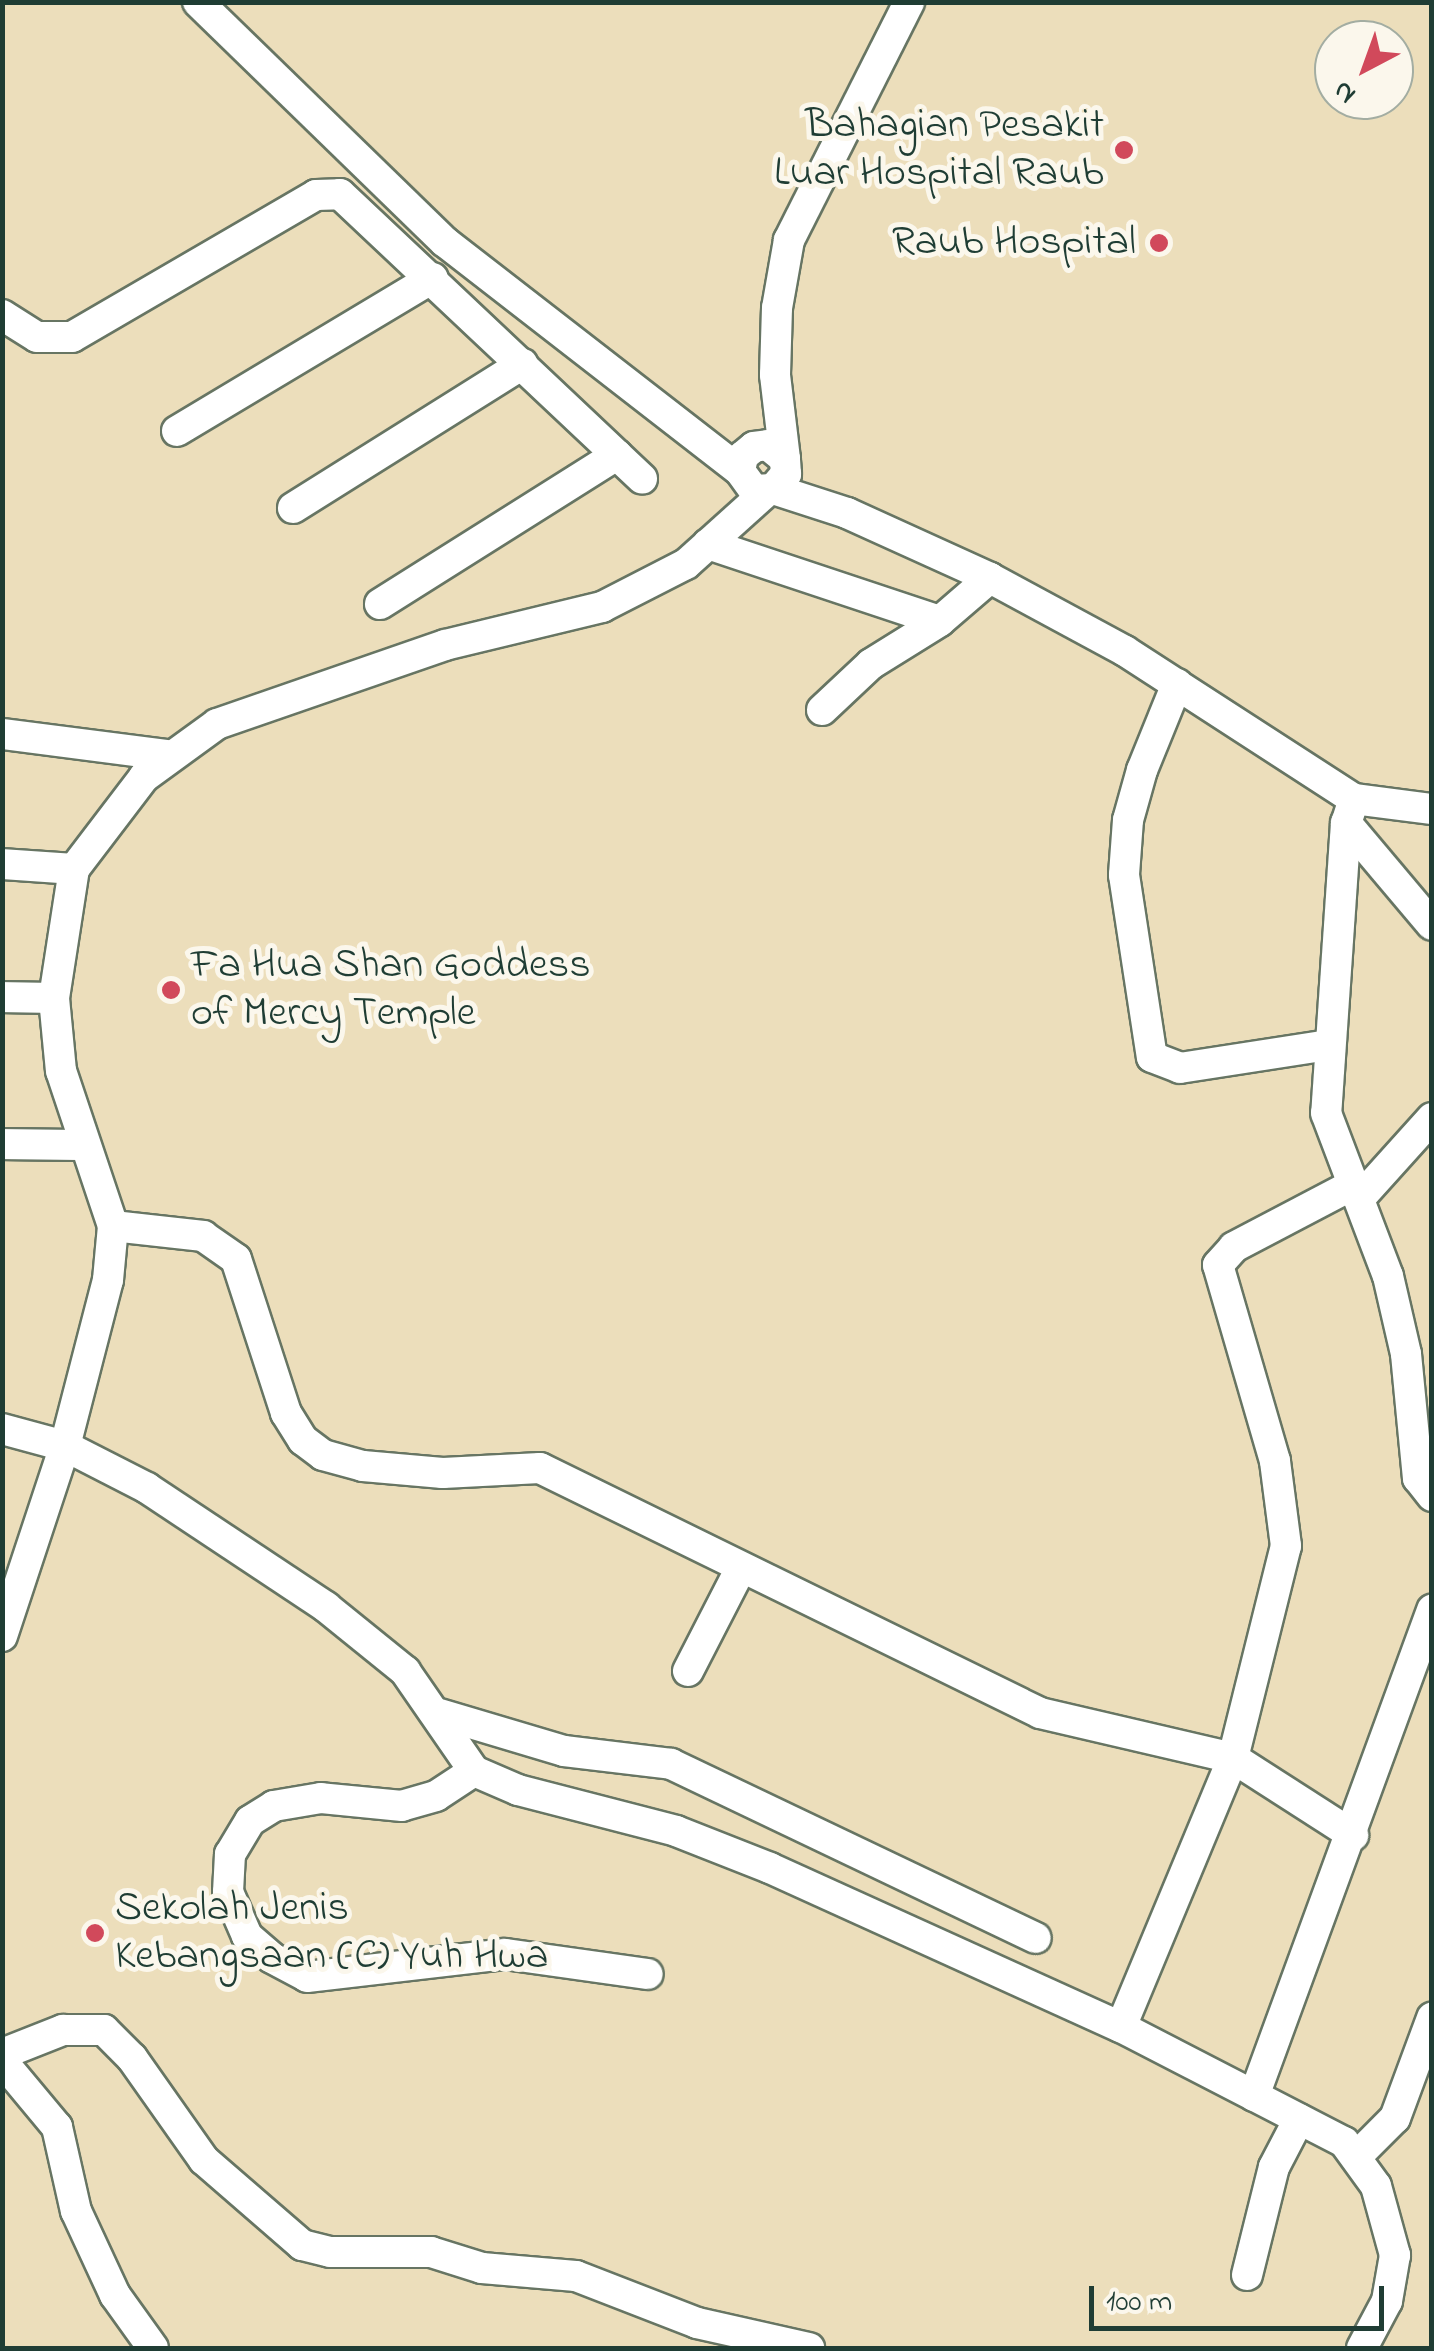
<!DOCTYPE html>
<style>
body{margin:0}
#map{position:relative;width:1434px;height:2351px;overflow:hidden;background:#ecdebb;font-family:"Indie Flower",sans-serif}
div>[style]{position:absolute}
.roads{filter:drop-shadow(2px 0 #677563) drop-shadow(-2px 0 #677563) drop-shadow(0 2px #677563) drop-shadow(0 -2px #677563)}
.minor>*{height:30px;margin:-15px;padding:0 15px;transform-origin:15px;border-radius:15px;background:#fff}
.dots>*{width:28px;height:28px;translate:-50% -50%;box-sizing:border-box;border:5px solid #fbf7ec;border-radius:50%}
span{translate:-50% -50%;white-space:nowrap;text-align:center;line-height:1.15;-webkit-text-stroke:10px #fbf7ec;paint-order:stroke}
.poi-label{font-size:42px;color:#1f3d34}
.right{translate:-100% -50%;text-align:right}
.left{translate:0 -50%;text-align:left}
.frame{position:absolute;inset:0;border:5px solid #1f3d34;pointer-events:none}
.north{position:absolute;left:1314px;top:20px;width:100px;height:100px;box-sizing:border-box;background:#fbf7ec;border:2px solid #a3ada2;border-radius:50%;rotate:221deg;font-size:28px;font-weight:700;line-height:40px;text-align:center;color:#1f3d34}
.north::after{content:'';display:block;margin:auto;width:35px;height:45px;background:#d1495b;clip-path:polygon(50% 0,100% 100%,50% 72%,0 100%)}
.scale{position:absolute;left:1089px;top:2286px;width:295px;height:45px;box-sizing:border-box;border:5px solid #1f3d34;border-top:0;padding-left:12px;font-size:30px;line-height:35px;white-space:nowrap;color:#1f3d34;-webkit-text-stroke:8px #fbf7ec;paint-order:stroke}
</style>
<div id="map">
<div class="roads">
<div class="minor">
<i style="left:198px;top:2px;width:344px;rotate:44.2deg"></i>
<i style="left:445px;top:242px;width:373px;rotate:37.8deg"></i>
<i style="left:2px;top:315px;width:41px;rotate:32.2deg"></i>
<i style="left:37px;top:337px;width:35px"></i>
<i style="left:72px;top:337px;width:282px;rotate:-30.2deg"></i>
<i style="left:316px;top:195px;width:24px;rotate:-2deg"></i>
<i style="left:340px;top:194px;width:415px;rotate:43.3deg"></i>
<i style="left:177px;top:431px;width:298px;rotate:-30.9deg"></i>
<i style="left:785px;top:459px;width:85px;rotate:-96.8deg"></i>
<i style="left:775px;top:375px;width:67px;rotate:-88.3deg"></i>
<i style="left:777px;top:308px;width:69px;rotate:-80deg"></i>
<i style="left:789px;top:240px;width:267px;rotate:-63.2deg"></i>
<i style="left:773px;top:489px;width:20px;rotate:-49deg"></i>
<i style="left:786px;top:474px;width:15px;rotate:-94deg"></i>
<i style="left:785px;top:459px;width:22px;rotate:-141deg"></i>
<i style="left:768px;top:445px;width:14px;rotate:172deg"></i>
<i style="left:754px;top:447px;width:14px;rotate:141deg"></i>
<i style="left:743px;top:456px;width:15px;rotate:101deg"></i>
<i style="left:740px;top:471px;width:24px;rotate:54deg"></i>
<i style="left:754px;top:490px;width:19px;rotate:-3deg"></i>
<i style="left:773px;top:489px;width:78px;rotate:18deg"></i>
<i style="left:847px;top:513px;width:157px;rotate:24.4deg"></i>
<i style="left:990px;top:578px;width:153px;rotate:28.4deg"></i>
<i style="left:1125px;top:651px;width:273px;rotate:32.9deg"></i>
<i style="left:1354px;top:799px;width:79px;rotate:7.3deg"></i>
<i style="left:293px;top:508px;width:271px;rotate:-32.1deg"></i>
<i style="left:708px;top:544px;width:244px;rotate:18.4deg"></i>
<i style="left:380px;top:604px;width:280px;rotate:-32.2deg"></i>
<i style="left:1177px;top:684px;width:93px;rotate:112.1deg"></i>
<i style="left:1142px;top:770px;width:52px;rotate:105.6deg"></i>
<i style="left:1128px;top:820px;width:55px;rotate:94.2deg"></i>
<i style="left:1124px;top:875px;width:184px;rotate:81.3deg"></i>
<i style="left:1152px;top:1057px;width:30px;rotate:21deg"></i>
<i style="left:1180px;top:1068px;width:150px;rotate:-8.8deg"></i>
<i style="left:822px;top:710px;width:67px;rotate:-43.2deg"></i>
<i style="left:871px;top:664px;width:81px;rotate:-31.9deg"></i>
<i style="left:940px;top:621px;width:66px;rotate:-40.7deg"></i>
<i style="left:2px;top:734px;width:166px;rotate:7.3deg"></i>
<i style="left:1354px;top:799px;width:25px;rotate:108deg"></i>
<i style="left:1346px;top:823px;width:291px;rotate:93.9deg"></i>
<i style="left:1326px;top:1113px;width:174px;rotate:69.2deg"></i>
<i style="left:1388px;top:1276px;width:80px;rotate:77deg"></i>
<i style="left:1406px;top:1354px;width:125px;rotate:84.5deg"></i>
<i style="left:1418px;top:1478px;width:23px;rotate:52deg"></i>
<i style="left:1346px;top:823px;width:133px;rotate:49.9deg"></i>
<i style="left:2px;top:864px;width:72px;rotate:4deg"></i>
<i style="left:2px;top:997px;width:52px;rotate:1.1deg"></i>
<i style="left:2px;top:1144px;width:82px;rotate:0.7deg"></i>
<i style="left:1359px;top:1199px;width:109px;rotate:-48deg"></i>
<i style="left:113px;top:1226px;width:91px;rotate:6.3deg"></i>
<i style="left:203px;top:1236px;width:40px;rotate:34.9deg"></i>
<i style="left:236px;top:1259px;width:162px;rotate:72deg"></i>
<i style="left:286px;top:1413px;width:32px;rotate:58deg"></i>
<i style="left:303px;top:1440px;width:25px;rotate:37deg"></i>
<i style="left:323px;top:1455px;width:41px;rotate:15.4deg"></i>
<i style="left:363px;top:1466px;width:80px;rotate:5deg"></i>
<i style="left:443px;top:1473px;width:97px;rotate:-3deg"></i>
<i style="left:540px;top:1468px;width:557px;rotate:26.1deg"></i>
<i style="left:1040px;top:1713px;width:198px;rotate:13.1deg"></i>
<i style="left:1233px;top:1758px;width:143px;rotate:32.7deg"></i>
<i style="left:2px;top:1429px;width:65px;rotate:15.1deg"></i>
<i style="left:65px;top:1446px;width:92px;rotate:27.1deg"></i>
<i style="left:147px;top:1488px;width:215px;rotate:33.6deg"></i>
<i style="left:326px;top:1607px;width:102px;rotate:39deg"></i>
<i style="left:405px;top:1671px;width:121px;rotate:55.4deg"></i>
<i style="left:474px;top:1771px;width:45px;rotate:146.7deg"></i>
<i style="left:436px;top:1796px;width:35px;rotate:164deg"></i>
<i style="left:402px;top:1806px;width:81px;rotate:-174.4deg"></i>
<i style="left:321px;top:1798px;width:48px;rotate:170.3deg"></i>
<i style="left:274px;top:1806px;width:28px;rotate:148deg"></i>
<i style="left:250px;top:1821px;width:39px;rotate:121deg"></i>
<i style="left:230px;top:1854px;width:38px;rotate:93deg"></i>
<i style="left:228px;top:1892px;width:48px;rotate:66.6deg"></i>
<i style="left:247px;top:1936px;width:33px;rotate:41deg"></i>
<i style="left:272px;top:1958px;width:40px;rotate:28deg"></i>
<i style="left:307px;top:1977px;width:199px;rotate:-6.6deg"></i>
<i style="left:505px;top:1954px;width:144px;rotate:8deg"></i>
<i style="left:2px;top:1636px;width:200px;rotate:-71.7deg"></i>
<i style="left:65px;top:1446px;width:171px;rotate:-75.5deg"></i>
<i style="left:108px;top:1280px;width:54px;rotate:-84.7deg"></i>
<i style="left:113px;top:1226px;width:163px;rotate:-108.5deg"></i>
<i style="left:61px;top:1071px;width:73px;rotate:-95.5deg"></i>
<i style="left:54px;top:998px;width:131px;rotate:-81.2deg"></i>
<i style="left:74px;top:869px;width:116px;rotate:-52.7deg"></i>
<i style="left:144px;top:777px;width:90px;rotate:-36deg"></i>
<i style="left:217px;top:724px;width:241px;rotate:-19.1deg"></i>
<i style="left:445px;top:645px;width:162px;rotate:-13.6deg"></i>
<i style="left:602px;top:607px;width:94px;rotate:-27.1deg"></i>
<i style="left:686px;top:564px;width:109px;rotate:-42deg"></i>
<i style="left:688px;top:1671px;width:114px;rotate:-62.8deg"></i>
<i style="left:440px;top:1714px;width:129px;rotate:16.6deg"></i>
<i style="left:564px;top:1751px;width:108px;rotate:6.9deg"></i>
<i style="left:671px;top:1764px;width:404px;rotate:25.5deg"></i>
<i style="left:474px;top:1771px;width:48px;rotate:23.4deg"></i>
<i style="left:518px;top:1790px;width:163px;rotate:14.5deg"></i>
<i style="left:676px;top:1831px;width:101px;rotate:21.5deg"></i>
<i style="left:770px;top:1868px;width:385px;rotate:24.4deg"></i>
<i style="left:1121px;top:2027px;width:251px;rotate:27.3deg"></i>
<i style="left:1344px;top:2142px;width:54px;rotate:54deg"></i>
<i style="left:1376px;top:2186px;width:72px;rotate:74.6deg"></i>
<i style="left:1395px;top:2255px;width:47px;rotate:99.9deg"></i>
<i style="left:1387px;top:2301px;width:53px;rotate:118deg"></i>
<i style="left:1121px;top:2027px;width:291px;rotate:-67.4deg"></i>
<i style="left:1233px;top:1758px;width:219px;rotate:-76deg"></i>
<i style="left:1286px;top:1546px;width:86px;rotate:-97.4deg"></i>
<i style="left:1275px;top:1461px;width:204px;rotate:-106.2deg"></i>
<i style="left:1218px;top:1265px;width:24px;rotate:-48deg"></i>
<i style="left:1234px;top:1247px;width:133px;rotate:-27.7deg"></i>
<i style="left:2px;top:2054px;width:66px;rotate:-21.5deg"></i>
<i style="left:63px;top:2030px;width:41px"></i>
<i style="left:104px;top:2030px;width:40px;rotate:45deg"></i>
<i style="left:132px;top:2058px;width:125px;rotate:54.8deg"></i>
<i style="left:204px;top:2160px;width:130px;rotate:40.9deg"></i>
<i style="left:302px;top:2245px;width:29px;rotate:14deg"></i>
<i style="left:330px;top:2252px;width:101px"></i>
<i style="left:431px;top:2252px;width:53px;rotate:17.4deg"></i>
<i style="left:482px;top:2268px;width:94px;rotate:4.9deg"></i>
<i style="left:576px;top:2276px;width:130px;rotate:21.2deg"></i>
<i style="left:697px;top:2323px;width:115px;rotate:12.6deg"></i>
<i style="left:2px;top:2061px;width:86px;rotate:50.2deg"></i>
<i style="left:57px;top:2127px;width:86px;rotate:77.3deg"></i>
<i style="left:76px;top:2211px;width:93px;rotate:65.1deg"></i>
<i style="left:115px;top:2295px;width:65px;rotate:54.4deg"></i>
<i style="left:1254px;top:2096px;width:518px;rotate:-69.88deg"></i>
<i style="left:1358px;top:2155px;width:52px;rotate:-45deg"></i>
<i style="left:1395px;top:2118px;width:107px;rotate:-69.7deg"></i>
<i style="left:1247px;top:2275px;width:111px;rotate:-76deg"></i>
<i style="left:1274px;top:2167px;width:54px;rotate:-62.5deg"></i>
</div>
</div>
<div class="dots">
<i style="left:1124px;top:150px;background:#d1495b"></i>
<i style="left:1159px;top:243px;background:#d1495b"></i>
<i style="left:171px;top:990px;background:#d1495b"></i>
<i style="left:95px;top:1933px;background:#d1495b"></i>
</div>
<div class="poi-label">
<span class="right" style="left:1104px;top:150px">Bahagian Pesakit<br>Luar Hospital Raub</span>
<span class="right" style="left:1136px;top:243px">Raub Hospital</span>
<span class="left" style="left:191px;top:990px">Fa Hua Shan Goddess<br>of Mercy Temple</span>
<span class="left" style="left:115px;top:1933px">Sekolah Jenis<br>Kebangsaan (C) Yuh Hwa</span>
</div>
<div class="frame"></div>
<div class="north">N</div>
<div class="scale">100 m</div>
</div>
